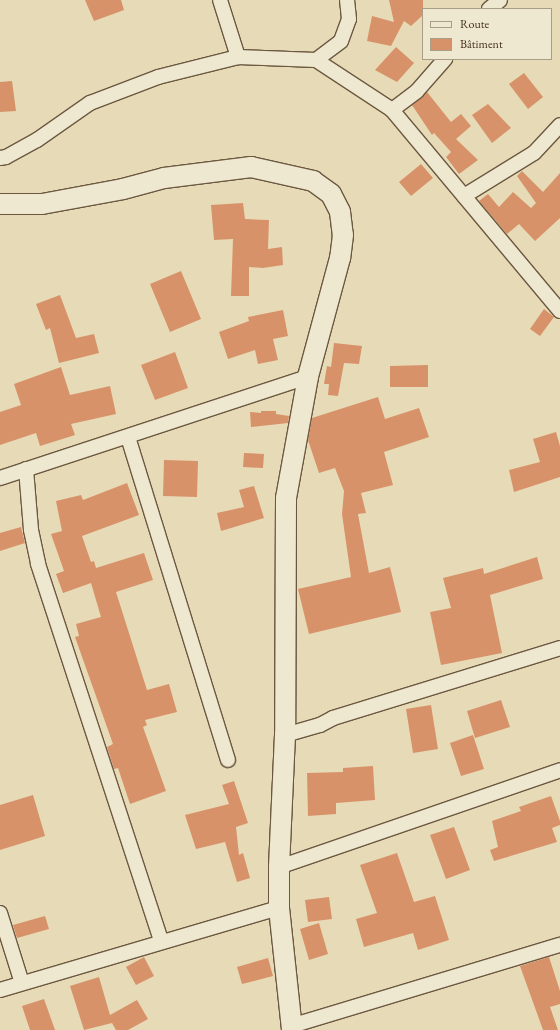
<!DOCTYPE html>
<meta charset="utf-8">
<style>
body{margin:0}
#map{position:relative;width:560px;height:1030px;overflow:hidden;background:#e6dbb6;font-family:"EB Garamond",serif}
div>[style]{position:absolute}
.building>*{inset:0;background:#d8926a}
.roads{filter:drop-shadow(1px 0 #6c5841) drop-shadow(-1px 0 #6c5841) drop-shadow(0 1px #6c5841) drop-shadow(0 -1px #6c5841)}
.street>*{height:14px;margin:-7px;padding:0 7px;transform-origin:7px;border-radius:7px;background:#efe8d0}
.secondary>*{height:20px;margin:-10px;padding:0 10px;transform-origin:10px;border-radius:10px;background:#efe8d0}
span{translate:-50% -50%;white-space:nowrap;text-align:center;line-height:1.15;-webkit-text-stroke:3px #efe8d0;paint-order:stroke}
.legend{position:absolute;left:422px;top:8px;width:130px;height:52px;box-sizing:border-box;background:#efe8d0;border:1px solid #aa9d87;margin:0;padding:5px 7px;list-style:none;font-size:12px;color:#432d1a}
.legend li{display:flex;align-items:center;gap:8px;height:20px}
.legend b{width:20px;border:1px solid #aa9d87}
</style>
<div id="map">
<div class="building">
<i style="clip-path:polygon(85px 0,121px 0,124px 10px,94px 21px)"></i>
<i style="clip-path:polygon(389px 0,423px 0,423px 15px,411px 26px,404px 21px,391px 46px,367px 41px,372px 16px,394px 22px)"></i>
<i style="clip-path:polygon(396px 47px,414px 63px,397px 82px,375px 70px)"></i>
<i style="clip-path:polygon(524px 73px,543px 97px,528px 109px,509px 84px)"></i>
<i style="clip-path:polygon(12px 81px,16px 111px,0 112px,0 82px)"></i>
<i style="clip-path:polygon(427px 92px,451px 122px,461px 114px,471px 126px,456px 139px,478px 160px,459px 174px,446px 157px,451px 152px,434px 133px,432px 135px,412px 105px)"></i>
<i style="clip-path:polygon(488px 104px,511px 128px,492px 143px,472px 115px)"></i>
<i style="clip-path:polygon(421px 164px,433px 178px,411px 196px,399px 182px)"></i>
<i style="clip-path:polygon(522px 171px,543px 192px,560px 173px,560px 218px,535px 241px,519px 224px,507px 234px,479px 201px,488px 194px,499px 207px,513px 192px,531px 208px,536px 203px,517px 176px)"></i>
<i style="clip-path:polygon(243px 203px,245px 219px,269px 220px,268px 249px,282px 247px,283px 265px,263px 268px,249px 267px,249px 296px,231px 296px,233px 239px,214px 240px,211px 205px)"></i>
<i style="clip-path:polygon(181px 271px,201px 319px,170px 332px,150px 284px)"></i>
<i style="clip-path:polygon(60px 295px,76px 338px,94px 334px,99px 353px,59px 363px,50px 328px,46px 330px,36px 304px)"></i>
<i style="clip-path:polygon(544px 309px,554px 317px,540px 336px,530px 329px)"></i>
<i style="clip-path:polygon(283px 310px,288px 336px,273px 339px,278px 360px,258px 364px,255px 350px,228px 359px,219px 332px,249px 321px,248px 317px)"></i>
<i style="clip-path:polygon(334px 343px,362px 346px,359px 364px,344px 363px,338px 396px,328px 395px,329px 384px,324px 384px,327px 366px,331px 367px)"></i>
<i style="clip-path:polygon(175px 352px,188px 388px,155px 400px,141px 365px)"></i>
<i style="clip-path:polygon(428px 365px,428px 387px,390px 387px,390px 366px)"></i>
<i style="clip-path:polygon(61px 367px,70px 395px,110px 386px,116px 414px,71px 424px,75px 435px,40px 446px,36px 433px,0 445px,0 412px,21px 405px,14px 384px)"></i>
<i style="clip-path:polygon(378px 397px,385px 419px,419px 408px,429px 437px,384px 452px,393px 485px,361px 493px,366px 513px,358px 514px,369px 573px,390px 567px,401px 612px,309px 634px,298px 589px,351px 577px,342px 514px,344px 491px,335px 468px,319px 473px,308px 440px,312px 418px)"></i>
<i style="clip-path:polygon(261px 411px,276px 411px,276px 414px,289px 416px,288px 423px,251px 427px,250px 412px,261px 413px)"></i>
<i style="clip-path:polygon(556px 432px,560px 446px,560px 477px,514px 492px,509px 470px,540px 462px,533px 439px)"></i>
<i style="clip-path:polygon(244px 453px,264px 454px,263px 468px,243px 467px)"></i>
<i style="clip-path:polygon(164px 460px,198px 461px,197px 497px,163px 496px)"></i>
<i style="clip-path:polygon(127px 483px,139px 515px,82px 536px,91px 562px,94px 561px,96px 568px,144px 553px,153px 580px,116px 592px,147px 690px,169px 684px,177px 712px,145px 720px,147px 725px,143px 727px,166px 791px,130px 804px,118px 768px,114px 769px,107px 747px,113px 744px,75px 637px,79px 636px,76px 624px,101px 617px,91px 583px,63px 593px,56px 574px,64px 571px,51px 534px,62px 531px,56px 501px,81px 495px,83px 500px)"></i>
<i style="clip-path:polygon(254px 486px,264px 518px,221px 531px,217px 513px,244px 507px,239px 490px)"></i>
<i style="clip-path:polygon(21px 527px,25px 543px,0 551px,0 533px)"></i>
<i style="clip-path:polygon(537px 557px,543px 579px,490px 595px,502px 653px,441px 665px,430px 612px,451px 608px,443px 578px,483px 568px,484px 574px)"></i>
<i style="clip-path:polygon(501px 700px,510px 727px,475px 738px,467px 711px)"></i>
<i style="clip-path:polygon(431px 705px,438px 749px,413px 753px,406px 709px)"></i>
<i style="clip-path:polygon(473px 735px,484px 769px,461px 776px,450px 743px)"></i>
<i style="clip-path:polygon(373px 766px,375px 800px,336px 803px,336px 814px,308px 816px,307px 773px,343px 772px,343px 768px)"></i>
<i style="clip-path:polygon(234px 781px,248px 823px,236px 827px,239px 855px,243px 853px,250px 878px,237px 882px,225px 842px,196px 849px,185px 815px,229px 804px,222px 785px)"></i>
<i style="clip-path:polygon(33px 795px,45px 836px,0 850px,0 805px)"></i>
<i style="clip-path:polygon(551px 796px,560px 821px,560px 825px,552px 828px,557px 842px,494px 861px,490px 850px,498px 847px,492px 821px,521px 811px,519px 807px)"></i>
<i style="clip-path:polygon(454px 827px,470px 870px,446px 879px,430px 835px)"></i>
<i style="clip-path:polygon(397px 853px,414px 902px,435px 896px,449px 940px,418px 950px,413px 933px,364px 947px,356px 919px,377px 913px,360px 865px)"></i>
<i style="clip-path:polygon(329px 897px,332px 919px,308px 922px,305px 900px)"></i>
<i style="clip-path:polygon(45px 916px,49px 929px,17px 938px,13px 925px)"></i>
<i style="clip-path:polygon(319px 923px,328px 954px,309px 960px,300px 929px)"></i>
<i style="clip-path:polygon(144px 957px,154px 976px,136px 985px,126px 967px)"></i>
<i style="clip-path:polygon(549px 957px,560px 991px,560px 1004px,550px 1007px,558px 1030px,543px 1030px,520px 966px)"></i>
<i style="clip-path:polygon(268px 958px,273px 976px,242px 984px,237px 967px)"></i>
<i style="clip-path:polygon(99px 977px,110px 1015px,137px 1000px,148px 1019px,128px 1030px,116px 1030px,112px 1023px,84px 1030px,70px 986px)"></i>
<i style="clip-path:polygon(44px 999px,55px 1030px,30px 1030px,22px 1006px)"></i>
</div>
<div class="roads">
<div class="street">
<i style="left:220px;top:0;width:60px;rotate:72.5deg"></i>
<i style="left:489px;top:9px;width:14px;rotate:-39deg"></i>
<i style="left:316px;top:60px;width:31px;rotate:-37deg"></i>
<i style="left:341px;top:41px;width:23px;rotate:-70deg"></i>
<i style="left:349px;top:19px;width:19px;rotate:-96deg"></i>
<i style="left:392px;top:110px;width:31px;rotate:-37deg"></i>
<i style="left:417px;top:91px;width:43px;rotate:-48.8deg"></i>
<i style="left:0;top:158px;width:6px;rotate:-9deg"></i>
<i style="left:6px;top:157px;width:35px;rotate:-29deg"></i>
<i style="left:37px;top:140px;width:65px;rotate:-34.9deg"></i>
<i style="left:90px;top:103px;width:73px;rotate:-20.9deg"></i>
<i style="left:158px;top:77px;width:82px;rotate:-14deg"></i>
<i style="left:238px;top:57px;width:78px;rotate:2.2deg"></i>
<i style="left:316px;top:60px;width:91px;rotate:33.3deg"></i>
<i style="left:392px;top:110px;width:262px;rotate:50.1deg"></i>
<i style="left:464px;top:196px;width:82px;rotate:-31.6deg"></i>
<i style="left:534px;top:153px;width:38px;rotate:-47deg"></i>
<i style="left:128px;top:437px;width:338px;rotate:72.8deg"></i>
<i style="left:26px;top:469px;width:61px;rotate:85.3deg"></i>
<i style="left:31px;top:530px;width:35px;rotate:78deg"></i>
<i style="left:38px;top:564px;width:397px;rotate:71.9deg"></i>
<i style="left:0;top:478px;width:324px;rotate:-18.2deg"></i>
<i style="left:285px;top:735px;width:36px;rotate:-16deg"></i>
<i style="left:320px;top:725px;width:15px;rotate:-28deg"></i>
<i style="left:333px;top:718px;width:238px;rotate:-17.1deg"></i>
<i style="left:279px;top:867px;width:297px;rotate:-19deg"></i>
<i style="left:0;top:913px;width:73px;rotate:72.6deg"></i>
<i style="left:0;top:990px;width:291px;rotate:-16.4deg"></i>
<i style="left:291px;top:1026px;width:281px;rotate:-16.8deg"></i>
</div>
<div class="secondary">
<i style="left:0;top:204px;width:42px"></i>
<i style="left:42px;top:204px;width:82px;rotate:-10.5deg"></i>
<i style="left:123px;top:189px;width:42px;rotate:-15deg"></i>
<i style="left:164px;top:178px;width:88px;rotate:-7.2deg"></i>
<i style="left:251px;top:167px;width:64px;rotate:12.7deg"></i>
<i style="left:313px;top:181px;width:22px;rotate:36deg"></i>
<i style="left:331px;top:194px;width:20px;rotate:63deg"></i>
<i style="left:340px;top:212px;width:23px;rotate:83deg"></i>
<i style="left:343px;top:235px;width:23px;rotate:97deg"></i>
<i style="left:340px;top:258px;width:123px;rotate:105.1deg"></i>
<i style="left:308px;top:377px;width:123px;rotate:100.3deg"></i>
<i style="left:286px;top:498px;width:237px;rotate:90.2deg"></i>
<i style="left:285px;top:735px;width:132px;rotate:92.6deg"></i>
<i style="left:279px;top:867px;width:41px;rotate:90deg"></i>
<i style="left:279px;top:908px;width:123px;rotate:83.9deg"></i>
</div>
</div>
<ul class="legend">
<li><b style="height:5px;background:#efe8d0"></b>Route</li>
<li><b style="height:11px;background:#d8926a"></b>Bâtiment</li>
</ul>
</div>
